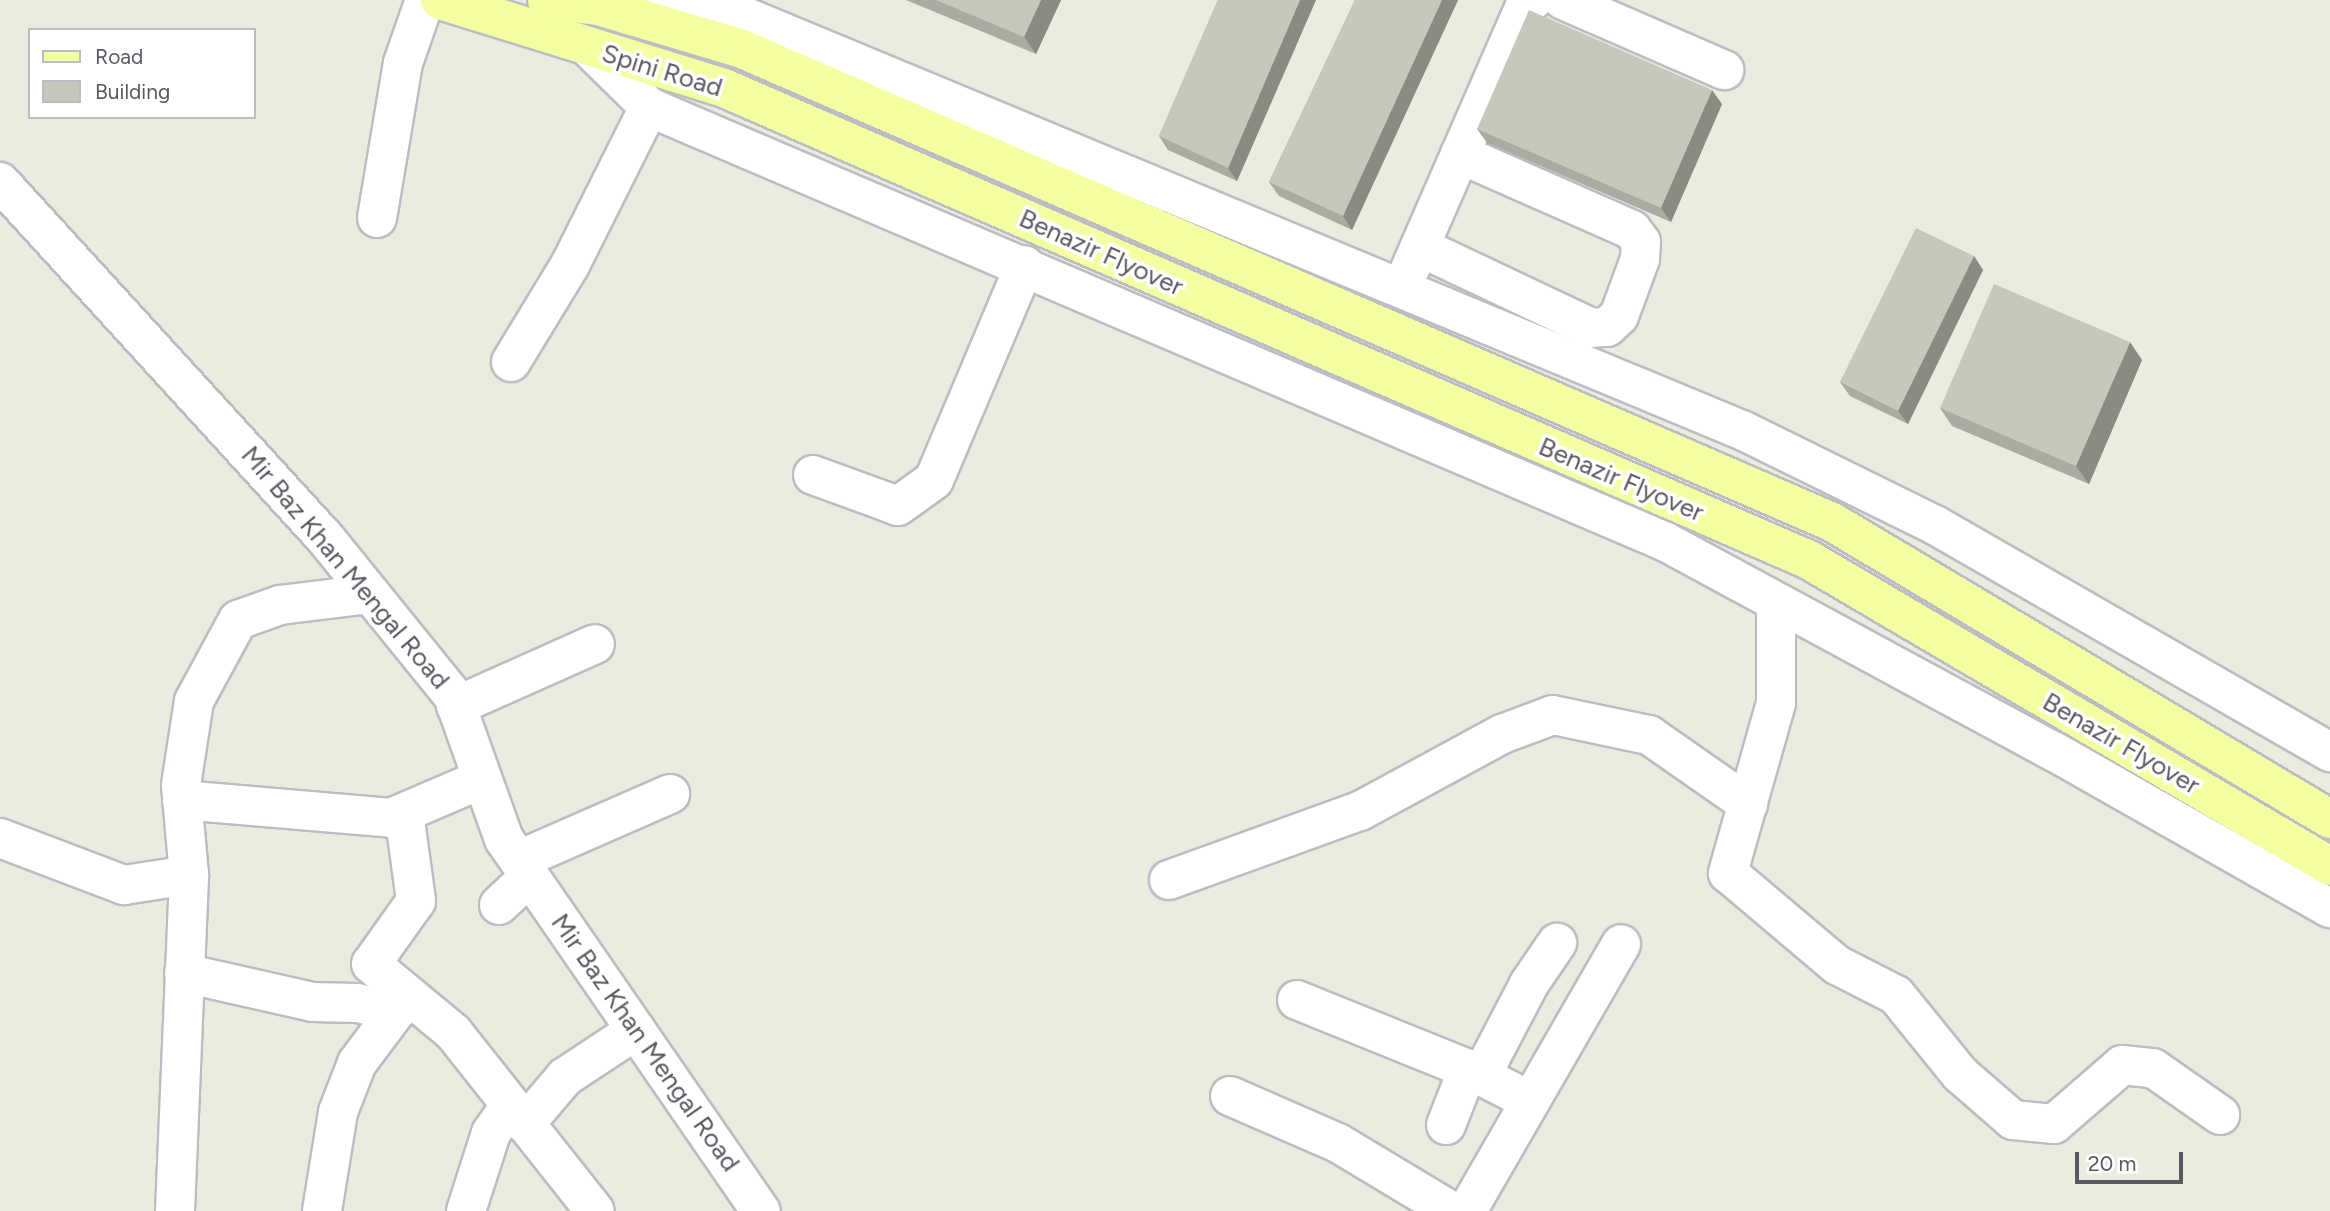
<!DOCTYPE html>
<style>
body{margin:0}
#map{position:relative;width:2330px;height:1211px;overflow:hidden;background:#ebecdf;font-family:Figtree,sans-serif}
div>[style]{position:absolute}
.roads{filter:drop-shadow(2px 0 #bcbdc4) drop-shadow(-2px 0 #bcbdc4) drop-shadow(0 2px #bcbdc4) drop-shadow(0 -2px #bcbdc4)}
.minor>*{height:38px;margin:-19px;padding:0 19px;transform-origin:19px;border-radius:19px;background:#fff}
.major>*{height:38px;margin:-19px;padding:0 19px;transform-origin:19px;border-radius:19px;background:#f3ffa1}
.wall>*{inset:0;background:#ababa2}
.shaded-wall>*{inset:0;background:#8b8b84}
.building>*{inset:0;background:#c7c7bc}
span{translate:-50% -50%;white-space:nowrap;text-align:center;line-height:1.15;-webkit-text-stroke:7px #fff;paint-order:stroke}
.street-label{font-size:26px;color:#585a61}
.legend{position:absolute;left:28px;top:28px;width:228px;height:91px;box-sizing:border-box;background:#fff;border:2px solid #bcbdc0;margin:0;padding:9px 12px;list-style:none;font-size:21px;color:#585a61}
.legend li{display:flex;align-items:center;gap:14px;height:35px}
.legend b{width:35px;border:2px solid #bcbdc0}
.scale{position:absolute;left:2075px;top:1152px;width:108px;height:32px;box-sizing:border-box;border:4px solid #585a61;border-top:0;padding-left:9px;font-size:21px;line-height:24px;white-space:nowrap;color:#585a61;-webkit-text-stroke:5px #fff;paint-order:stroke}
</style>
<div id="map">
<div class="roads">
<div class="minor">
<i style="left:1563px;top:0;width:176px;rotate:23.5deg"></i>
<i style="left:634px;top:16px;width:84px;rotate:-7.5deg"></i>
<i style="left:717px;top:5px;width:1112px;rotate:22.53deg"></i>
<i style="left:1744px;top:431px;width:213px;rotate:26.2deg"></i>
<i style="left:1935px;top:525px;width:456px;rotate:29.9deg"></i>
<i style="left:591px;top:50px;width:81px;rotate:44.5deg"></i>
<i style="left:649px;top:107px;width:1106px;rotate:23.16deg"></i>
<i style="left:1666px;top:542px;width:442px;rotate:28.4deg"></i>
<i style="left:2055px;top:752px;width:316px;rotate:29.6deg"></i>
<i style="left:0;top:182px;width:483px;rotate:47.6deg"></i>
<i style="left:326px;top:539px;width:202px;rotate:51deg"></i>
<i style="left:453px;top:696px;width:152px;rotate:70.4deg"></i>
<i style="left:504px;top:839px;width:452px;rotate:55.4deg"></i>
<i style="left:377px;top:218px;width:157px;rotate:-80.5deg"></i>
<i style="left:403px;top:63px;width:67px;rotate:-70.8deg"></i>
<i style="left:1420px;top:247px;width:189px;rotate:25.3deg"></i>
<i style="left:1591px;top:328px;width:16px;rotate:-4deg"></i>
<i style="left:1607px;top:327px;width:16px;rotate:-43deg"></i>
<i style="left:1619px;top:316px;width:61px;rotate:-69.8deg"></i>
<i style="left:1640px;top:259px;width:17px;rotate:-87deg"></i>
<i style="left:1641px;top:242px;width:15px;rotate:-127deg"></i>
<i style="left:1632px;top:230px;width:188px;rotate:-156.2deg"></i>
<i style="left:1410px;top:269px;width:287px;rotate:-66.4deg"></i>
<i style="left:1525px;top:6px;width:10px;rotate:-37deg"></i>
<i style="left:511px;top:362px;width:114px;rotate:-58.7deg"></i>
<i style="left:570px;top:265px;width:177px;rotate:-63.4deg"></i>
<i style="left:813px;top:475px;width:90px;rotate:20deg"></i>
<i style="left:898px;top:506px;width:44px;rotate:-35.8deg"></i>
<i style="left:934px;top:480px;width:233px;rotate:-67.1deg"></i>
<i style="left:1776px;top:602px;width:101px;rotate:90deg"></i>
<i style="left:1776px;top:703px;width:177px;rotate:105.8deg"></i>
<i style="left:1728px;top:873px;width:143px;rotate:40.2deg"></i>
<i style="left:1837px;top:965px;width:66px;rotate:27deg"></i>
<i style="left:1896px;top:995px;width:102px;rotate:51deg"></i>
<i style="left:1960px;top:1074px;width:70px;rotate:41deg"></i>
<i style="left:2013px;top:1120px;width:41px;rotate:5.6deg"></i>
<i style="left:2054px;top:1124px;width:90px;rotate:-40.9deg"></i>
<i style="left:2122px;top:1065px;width:31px;rotate:6deg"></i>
<i style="left:2153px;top:1068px;width:82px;rotate:35deg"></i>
<i style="left:456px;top:706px;width:152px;rotate:-24deg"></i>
<i style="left:182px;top:800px;width:210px;rotate:4.9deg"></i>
<i style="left:391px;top:818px;width:99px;rotate:-23.2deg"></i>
<i style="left:404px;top:813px;width:89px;rotate:82.2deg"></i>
<i style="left:416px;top:901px;width:77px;rotate:125.5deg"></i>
<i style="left:371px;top:964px;width:107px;rotate:39.7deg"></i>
<i style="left:453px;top:1032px;width:228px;rotate:51.6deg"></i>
<i style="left:0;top:838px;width:133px;rotate:20.8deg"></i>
<i style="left:124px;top:885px;width:66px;rotate:-8.7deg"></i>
<i style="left:519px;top:860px;width:165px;rotate:-23.6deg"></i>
<i style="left:1169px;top:880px;width:203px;rotate:-19.9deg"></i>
<i style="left:1360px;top:811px;width:162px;rotate:-28.5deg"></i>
<i style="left:1502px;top:734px;width:54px;rotate:-20.4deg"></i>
<i style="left:1553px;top:715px;width:98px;rotate:11.8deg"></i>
<i style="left:1649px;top:735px;width:121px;rotate:34.9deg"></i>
<i style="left:499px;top:905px;width:42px;rotate:-43.1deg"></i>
<i style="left:184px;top:973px;width:132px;rotate:12.7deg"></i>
<i style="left:313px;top:1002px;width:44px;rotate:1.3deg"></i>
<i style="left:357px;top:1003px;width:40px;rotate:12deg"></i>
<i style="left:1297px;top:1000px;width:184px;rotate:22deg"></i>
<i style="left:1468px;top:1069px;width:70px;rotate:27.3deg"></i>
<i style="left:1481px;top:1076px;width:104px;rotate:-62.4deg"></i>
<i style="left:1529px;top:984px;width:50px;rotate:-55.7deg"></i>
<i style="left:1230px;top:1096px;width:118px;rotate:23.5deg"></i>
<i style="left:1338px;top:1143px;width:132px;rotate:31deg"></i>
<i style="left:525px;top:1124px;width:62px;rotate:-49.6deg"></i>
<i style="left:565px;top:1077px;width:85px;rotate:-33.5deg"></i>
<i style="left:1446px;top:1125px;width:60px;rotate:-68.6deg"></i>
<i style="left:175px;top:1211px;width:336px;rotate:-87.6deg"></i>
<i style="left:189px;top:875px;width:90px;rotate:-95.1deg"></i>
<i style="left:181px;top:785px;width:85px;rotate:-81.2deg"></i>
<i style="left:194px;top:701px;width:92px;rotate:-61.5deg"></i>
<i style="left:238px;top:620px;width:45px;rotate:-19.7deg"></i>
<i style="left:280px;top:605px;width:91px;rotate:-7deg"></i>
<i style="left:322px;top:1211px;width:100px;rotate:-80.8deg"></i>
<i style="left:338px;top:1112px;width:53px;rotate:-68.8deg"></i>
<i style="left:357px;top:1063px;width:65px;rotate:-53.1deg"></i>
<i style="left:396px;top:1011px;width:21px;rotate:-71deg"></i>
<i style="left:466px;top:1211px;width:82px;rotate:-72.2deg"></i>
<i style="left:491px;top:1133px;width:33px;rotate:-55deg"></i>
<i style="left:1467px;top:1211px;width:308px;rotate:-60deg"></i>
</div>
<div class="major">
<i style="left:440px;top:0;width:297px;rotate:17.2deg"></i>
<i style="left:724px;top:88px;width:1183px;rotate:23.51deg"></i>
<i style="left:1809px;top:560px;width:604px;rotate:30.43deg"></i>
<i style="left:547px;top:0;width:51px;rotate:6.7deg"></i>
<i style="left:598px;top:6px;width:150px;rotate:16.6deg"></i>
<i style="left:742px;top:49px;width:1188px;rotate:23.46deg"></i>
<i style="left:1832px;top:522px;width:580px;rotate:30.81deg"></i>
</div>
</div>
<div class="wall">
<i style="clip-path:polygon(906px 0,1061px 0,1036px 54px)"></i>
<i style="clip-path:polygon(1218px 0,1316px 0,1237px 181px,1168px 150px,1159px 136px)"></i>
<i style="clip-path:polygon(1355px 0,1458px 0,1352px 230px,1279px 196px,1269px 182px)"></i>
<i style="clip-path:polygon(1722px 104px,1671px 222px,1487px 143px,1477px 129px)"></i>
<i style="clip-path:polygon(1974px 256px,1983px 270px,1908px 424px,1850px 396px,1840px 382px)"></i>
<i style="clip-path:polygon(2142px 360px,2089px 484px,1952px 426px,1940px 408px)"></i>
</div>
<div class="shaded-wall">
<i style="clip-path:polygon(1041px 0,1061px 0,1036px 54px,1024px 37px)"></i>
<i style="clip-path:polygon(1300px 0,1316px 0,1237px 181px,1228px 168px)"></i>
<i style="clip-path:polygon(1442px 0,1458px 0,1352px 230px,1343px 216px)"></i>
<i style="clip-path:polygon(1712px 90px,1722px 104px,1671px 222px,1661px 208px)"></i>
<i style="clip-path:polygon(1974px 256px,1983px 270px,1908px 424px,1898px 411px)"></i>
<i style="clip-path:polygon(2130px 342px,2142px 360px,2089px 484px,2076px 466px)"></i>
</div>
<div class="building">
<i style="clip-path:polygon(936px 0,1041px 0,1024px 37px)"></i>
<i style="clip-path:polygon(1218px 0,1300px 0,1228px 168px,1159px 136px)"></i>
<i style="clip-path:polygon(1355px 0,1442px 0,1343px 216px,1269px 182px)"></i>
<i style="clip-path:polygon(1529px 10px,1712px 90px,1661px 208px,1477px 129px)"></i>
<i style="clip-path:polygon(1916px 228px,1974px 256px,1898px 411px,1840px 382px)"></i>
<i style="clip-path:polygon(1994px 284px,2130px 342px,2076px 466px,1940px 408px)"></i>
</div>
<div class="street-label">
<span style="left:662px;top:71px;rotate:17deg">Spini Road</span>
<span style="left:1101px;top:253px;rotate:24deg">Benazir Flyover</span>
<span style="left:1621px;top:480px;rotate:23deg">Benazir Flyover</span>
<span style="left:345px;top:568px;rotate:50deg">Mir Baz Khan Mengal Road</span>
<span style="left:2121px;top:744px;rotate:30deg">Benazir Flyover</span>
<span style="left:645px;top:1043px;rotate:55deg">Mir Baz Khan Mengal Road</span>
</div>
<ul class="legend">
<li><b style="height:9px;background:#f3ffa1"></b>Road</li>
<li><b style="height:19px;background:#c7c7bc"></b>Building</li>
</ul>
<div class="scale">20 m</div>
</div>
